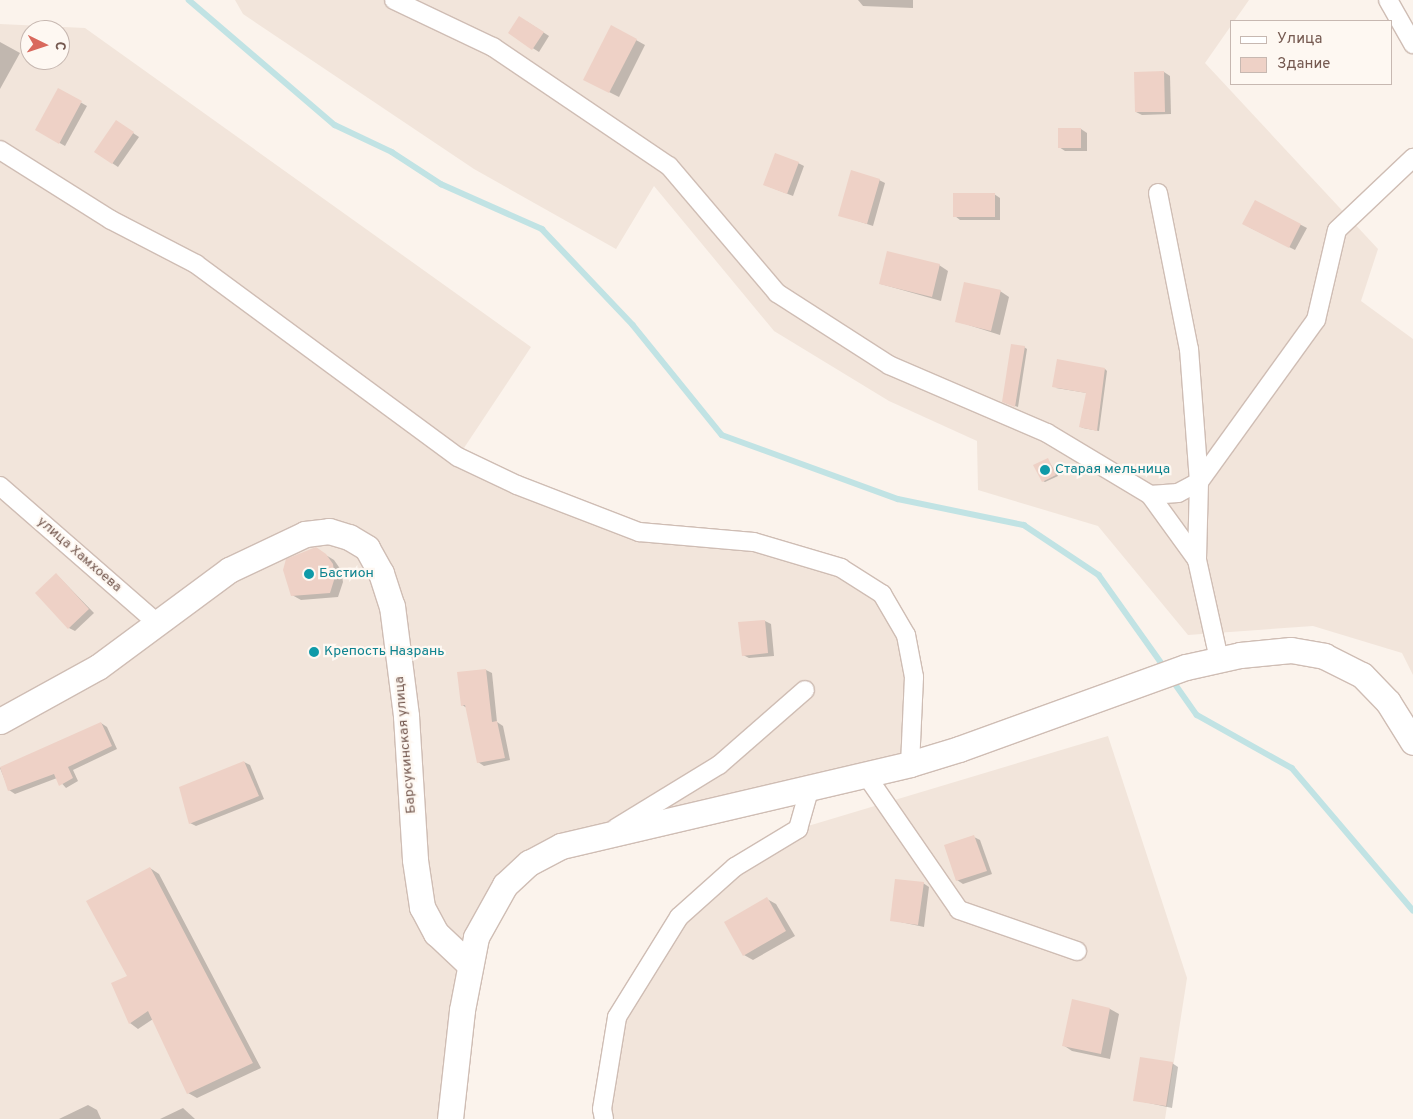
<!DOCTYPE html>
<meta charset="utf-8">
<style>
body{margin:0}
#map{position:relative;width:1413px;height:1119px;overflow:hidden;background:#fbf3ec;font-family:Overpass,sans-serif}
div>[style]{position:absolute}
.residential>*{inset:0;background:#f2e5db}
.shadow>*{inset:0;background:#0003}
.stream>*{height:5.5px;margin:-2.75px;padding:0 2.75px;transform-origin:2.75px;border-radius:2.75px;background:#c1e3e4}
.building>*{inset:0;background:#eed1c6}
.roads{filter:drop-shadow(1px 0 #cfbdb4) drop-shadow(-1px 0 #cfbdb4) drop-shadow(0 1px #cfbdb4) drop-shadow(0 -1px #cfbdb4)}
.street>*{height:18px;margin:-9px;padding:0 9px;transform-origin:9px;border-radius:9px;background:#fff}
.secondary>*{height:25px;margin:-12.5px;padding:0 12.5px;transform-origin:12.5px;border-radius:12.5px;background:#fff}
.dots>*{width:14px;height:14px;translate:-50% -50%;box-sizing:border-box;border:2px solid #fef8f2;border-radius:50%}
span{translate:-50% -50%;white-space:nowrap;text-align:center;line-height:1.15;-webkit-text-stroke:4.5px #fef8f2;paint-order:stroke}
.culture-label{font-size:14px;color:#0d838f}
.left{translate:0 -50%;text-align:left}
.street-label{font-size:14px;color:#755950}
.legend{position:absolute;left:1230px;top:20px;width:162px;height:65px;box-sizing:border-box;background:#fef8f2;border:1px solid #c7b8b1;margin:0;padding:6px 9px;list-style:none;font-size:15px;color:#755950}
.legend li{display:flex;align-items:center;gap:10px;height:25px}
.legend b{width:25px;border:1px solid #c7b8b1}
.north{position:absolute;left:20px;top:20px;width:50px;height:50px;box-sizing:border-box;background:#fef8f2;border:1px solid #c7b8b1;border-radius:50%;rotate:94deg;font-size:14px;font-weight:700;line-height:20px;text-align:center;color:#755950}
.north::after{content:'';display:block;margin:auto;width:18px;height:22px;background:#d9695d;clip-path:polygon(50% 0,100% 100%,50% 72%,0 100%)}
</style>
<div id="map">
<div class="residential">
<i style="clip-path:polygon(235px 0,1249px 0,1205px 63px,1378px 249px,1361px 301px,1413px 339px,1413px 675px,1402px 653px,1313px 626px,1188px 635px,1098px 526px,978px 490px,977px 441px,889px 401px,774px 331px,654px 186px,616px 249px,474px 169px,243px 14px)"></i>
<i style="clip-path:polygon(evenodd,0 24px,85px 28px,531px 347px,458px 457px,639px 532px,754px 542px,882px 594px,906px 635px,910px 764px,561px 846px,489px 911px,450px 1119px,0 1119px,0 24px,30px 30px,60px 30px,60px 60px,30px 60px,30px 30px)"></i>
<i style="clip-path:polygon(1108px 736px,1187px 978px,1165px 1119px,604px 1119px,617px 1017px,679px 917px,798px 829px)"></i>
</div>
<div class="shadow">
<i style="clip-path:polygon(858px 0,913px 0,913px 8px,863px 6px)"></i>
<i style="clip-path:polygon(526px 21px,549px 36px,539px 52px,509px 33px)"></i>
<i style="clip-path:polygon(636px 40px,645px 45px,619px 97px,593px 84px)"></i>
<i style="clip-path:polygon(0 42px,20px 53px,0 89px)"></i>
<i style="clip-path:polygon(1164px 72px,1170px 76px,1171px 114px,1142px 115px,1136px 112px,1136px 73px)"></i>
<i style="clip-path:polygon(59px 90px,87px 106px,65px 146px,37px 130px)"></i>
<i style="clip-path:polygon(121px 125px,139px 137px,118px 167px,112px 163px)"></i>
<i style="clip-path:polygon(1081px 129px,1087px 133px,1087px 151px,1065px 151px,1059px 147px)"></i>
<i style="clip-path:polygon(798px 163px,804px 166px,793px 196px,765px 185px)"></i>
<i style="clip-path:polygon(879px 180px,885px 183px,873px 226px,840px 215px)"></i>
<i style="clip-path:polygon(994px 194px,1000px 198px,1000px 220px,960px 220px,955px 216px)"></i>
<i style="clip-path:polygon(1255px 201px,1307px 228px,1295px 250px,1249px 227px)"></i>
<i style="clip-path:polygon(939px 265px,948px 271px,941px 301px,881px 284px)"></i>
<i style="clip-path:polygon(1000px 291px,1009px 297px,1000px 335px,956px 321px)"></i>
<i style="clip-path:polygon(1024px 347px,1027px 349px,1018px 407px,1006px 403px)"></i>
<i style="clip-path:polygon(1105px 369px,1107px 371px,1099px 431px,1083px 428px,1081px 427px,1087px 393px,1056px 388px)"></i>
<i style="clip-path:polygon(1048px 460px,1058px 476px,1045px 482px,1043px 481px)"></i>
<i style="clip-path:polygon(316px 549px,334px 560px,341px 570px,343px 582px,338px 597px,301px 600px,292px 595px)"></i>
<i style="clip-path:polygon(57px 575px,94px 613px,75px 631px,69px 628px)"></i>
<i style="clip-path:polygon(765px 621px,771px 624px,774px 656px,749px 658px,743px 655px,740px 624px)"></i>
<i style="clip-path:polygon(486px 670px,492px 673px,497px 722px,503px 726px,510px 760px,484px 766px,478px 762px,467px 708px,462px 705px,459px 673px)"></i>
<i style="clip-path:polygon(101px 723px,107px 727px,117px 749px,73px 770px,78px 781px,66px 788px,57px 778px,15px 794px,9px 790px,0 768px)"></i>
<i style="clip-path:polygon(244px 762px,250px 765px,264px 799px,196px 826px,190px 823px)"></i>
<i style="clip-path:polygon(974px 837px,980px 840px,992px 874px,963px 884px,957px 880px)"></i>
<i style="clip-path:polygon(150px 868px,159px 874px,261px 1068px,197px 1098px,188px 1093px,153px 1019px,138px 1029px,130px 1023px,129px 976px)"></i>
<i style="clip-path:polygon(923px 883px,929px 887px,924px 927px,891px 920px)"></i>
<i style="clip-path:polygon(767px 899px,776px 904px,795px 936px,753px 960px,744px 955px)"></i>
<i style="clip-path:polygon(1073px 1001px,1110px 1009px,1119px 1014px,1110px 1059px,1072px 1051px,1063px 1045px)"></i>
<i style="clip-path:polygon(1172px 1063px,1178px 1067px,1172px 1108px,1135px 1100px)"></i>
<i style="clip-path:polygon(88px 1105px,97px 1110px,101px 1119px,59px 1119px)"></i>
<i style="clip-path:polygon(183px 1108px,195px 1119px,160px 1119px)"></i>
</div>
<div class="stream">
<i style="left:189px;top:0;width:192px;rotate:40.6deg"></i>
<i style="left:335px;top:125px;width:63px;rotate:25.3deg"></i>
<i style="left:392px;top:152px;width:59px;rotate:33.1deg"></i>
<i style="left:441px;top:184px;width:111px;rotate:24deg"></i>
<i style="left:542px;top:229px;width:132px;rotate:46.5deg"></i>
<i style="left:633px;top:325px;width:141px;rotate:51deg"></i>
<i style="left:722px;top:435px;width:187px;rotate:20deg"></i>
<i style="left:898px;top:499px;width:129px;rotate:11.7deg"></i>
<i style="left:1024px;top:525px;width:90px;rotate:33.7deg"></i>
<i style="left:1099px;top:575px;width:114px;rotate:54.6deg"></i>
<i style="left:1171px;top:678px;width:45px;rotate:54.9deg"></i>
<i style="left:1197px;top:715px;width:109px;rotate:29.2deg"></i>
<i style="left:1292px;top:768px;width:187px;rotate:49.6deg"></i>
</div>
<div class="building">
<i style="clip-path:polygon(519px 16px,544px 32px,532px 50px,508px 33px)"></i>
<i style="clip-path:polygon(611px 25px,637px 39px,609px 93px,583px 80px)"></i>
<i style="clip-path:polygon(1164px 71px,1165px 112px,1135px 112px,1134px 72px)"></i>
<i style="clip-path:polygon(58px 88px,82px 101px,59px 144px,35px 130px)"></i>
<i style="clip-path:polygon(116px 120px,134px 132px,112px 164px,94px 152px)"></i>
<i style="clip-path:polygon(1058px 128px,1081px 128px,1081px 148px,1058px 148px)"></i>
<i style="clip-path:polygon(775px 153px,799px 162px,787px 194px,763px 185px)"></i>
<i style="clip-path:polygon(851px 170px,880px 179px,867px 224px,838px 216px)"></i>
<i style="clip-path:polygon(953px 193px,995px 193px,995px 217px,953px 217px)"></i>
<i style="clip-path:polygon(1255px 200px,1301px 224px,1289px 248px,1242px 224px)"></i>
<i style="clip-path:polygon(887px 251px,940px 264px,932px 297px,879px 284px)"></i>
<i style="clip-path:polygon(964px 282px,1001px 290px,991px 331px,955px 322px)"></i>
<i style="clip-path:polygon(1011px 344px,1025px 346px,1015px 407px,1002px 402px)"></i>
<i style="clip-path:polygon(1057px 359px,1105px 368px,1097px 431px,1079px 427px,1086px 393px,1052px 387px)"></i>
<i style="clip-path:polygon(1048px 458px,1056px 475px,1042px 482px,1033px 465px)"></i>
<i style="clip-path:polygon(316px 547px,326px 554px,333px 564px,335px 577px,330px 593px,291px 596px,283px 570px,286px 559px)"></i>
<i style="clip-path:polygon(56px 573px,89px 609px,68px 629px,35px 593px)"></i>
<i style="clip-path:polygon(765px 620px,768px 653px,742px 656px,738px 622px)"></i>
<i style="clip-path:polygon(486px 669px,492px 722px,497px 721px,505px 758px,477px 763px,465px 705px,461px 706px,457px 672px)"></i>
<i style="clip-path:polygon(101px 722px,112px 746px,68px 767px,73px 778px,59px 786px,54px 774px,8px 791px,0 767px)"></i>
<i style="clip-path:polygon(244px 761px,259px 796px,189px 824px,179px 787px)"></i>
<i style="clip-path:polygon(974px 835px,987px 871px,956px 881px,944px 845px)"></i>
<i style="clip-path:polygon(150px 867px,253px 1063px,187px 1094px,148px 1011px,129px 1024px,111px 983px,127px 976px,86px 901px)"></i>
<i style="clip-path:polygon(895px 879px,924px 882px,918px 925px,890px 921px)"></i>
<i style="clip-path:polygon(767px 897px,786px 931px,743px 956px,724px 922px)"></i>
<i style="clip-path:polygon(1072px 999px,1110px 1008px,1101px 1054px,1062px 1046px)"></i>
<i style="clip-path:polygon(1140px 1057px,1173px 1062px,1166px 1106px,1133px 1101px)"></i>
</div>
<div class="roads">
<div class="street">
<i style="left:394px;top:0;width:110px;rotate:25.4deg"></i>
<i style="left:493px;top:47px;width:212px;rotate:34.1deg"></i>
<i style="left:669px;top:166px;width:167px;rotate:49.6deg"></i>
<i style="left:777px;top:293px;width:133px;rotate:32.7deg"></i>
<i style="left:889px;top:365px;width:172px;rotate:23.3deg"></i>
<i style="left:1047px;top:433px;width:120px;rotate:31deg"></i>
<i style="left:1150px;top:495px;width:80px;rotate:54.1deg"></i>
<i style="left:1388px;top:0;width:51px;rotate:60.4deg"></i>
<i style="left:0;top:150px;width:131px;rotate:32.2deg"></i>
<i style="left:111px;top:220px;width:96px;rotate:27.4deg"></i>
<i style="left:196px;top:264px;width:325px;rotate:36.4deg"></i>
<i style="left:458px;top:457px;width:65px;rotate:25.4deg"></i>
<i style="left:517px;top:485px;width:131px;rotate:21.1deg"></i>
<i style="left:639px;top:532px;width:115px;rotate:5deg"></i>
<i style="left:754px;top:542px;width:91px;rotate:16.6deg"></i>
<i style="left:841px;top:568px;width:49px;rotate:32.4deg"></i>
<i style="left:882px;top:594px;width:48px;rotate:59.7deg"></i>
<i style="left:906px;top:635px;width:43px;rotate:79.2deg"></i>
<i style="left:914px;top:677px;width:87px;rotate:92.6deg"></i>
<i style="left:1158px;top:193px;width:159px;rotate:78.8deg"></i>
<i style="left:1189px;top:349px;width:133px;rotate:85.7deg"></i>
<i style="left:1199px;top:482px;width:78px;rotate:91.5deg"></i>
<i style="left:1197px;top:560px;width:101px;rotate:77.5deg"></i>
<i style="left:0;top:486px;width:210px;rotate:41.1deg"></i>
<i style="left:1150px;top:495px;width:28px;rotate:-4deg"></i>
<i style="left:1178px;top:493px;width:24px;rotate:-28deg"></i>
<i style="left:1199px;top:482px;width:200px;rotate:-54.2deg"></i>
<i style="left:1316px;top:320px;width:92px;rotate:-76.9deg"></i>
<i style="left:1337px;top:230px;width:105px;rotate:-43.5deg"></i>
<i style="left:866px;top:775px;width:164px;rotate:55.4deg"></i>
<i style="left:959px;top:910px;width:125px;rotate:19.2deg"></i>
<i style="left:616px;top:828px;width:121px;rotate:-31.5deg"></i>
<i style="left:719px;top:765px;width:114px;rotate:-41.1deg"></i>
<i style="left:604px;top:1119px;width:10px;rotate:-101deg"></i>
<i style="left:602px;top:1109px;width:93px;rotate:-80.7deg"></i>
<i style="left:617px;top:1017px;width:118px;rotate:-58.2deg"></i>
<i style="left:679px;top:917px;width:75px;rotate:-41.8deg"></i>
<i style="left:735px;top:867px;width:74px;rotate:-31.1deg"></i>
<i style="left:798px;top:829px;width:44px;rotate:-74.1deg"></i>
</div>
<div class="secondary">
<i style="left:0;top:721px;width:112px;rotate:-28.9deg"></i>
<i style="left:98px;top:667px;width:163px;rotate:-36.5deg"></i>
<i style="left:229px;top:570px;width:84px;rotate:-25.3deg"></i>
<i style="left:305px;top:534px;width:24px;rotate:-7deg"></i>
<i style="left:329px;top:531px;width:21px;rotate:17deg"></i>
<i style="left:349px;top:537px;width:21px;rotate:31deg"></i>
<i style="left:367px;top:548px;width:29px;rotate:61deg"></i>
<i style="left:381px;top:573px;width:35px;rotate:72deg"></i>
<i style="left:392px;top:606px;width:111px;rotate:82.7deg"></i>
<i style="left:406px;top:716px;width:144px;rotate:86.4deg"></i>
<i style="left:415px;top:860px;width:48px;rotate:81.5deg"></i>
<i style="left:422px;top:907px;width:30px;rotate:62deg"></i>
<i style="left:436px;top:933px;width:47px;rotate:43.3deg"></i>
<i style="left:450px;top:1119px;width:110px;rotate:-83.7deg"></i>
<i style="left:462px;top:1010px;width:74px;rotate:-79.1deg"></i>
<i style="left:476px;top:937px;width:60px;rotate:-60.9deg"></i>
<i style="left:505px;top:885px;width:33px;rotate:-43deg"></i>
<i style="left:529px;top:863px;width:36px;rotate:-28deg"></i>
<i style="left:561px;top:846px;width:359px;rotate:-13.2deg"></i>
<i style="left:910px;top:764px;width:51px;rotate:-17deg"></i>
<i style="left:959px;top:749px;width:241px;rotate:-19.9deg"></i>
<i style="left:1186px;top:667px;width:55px;rotate:-12.5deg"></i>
<i style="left:1240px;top:655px;width:51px;rotate:-5.6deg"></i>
<i style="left:1291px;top:650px;width:34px;rotate:10deg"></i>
<i style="left:1324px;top:656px;width:42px;rotate:26.6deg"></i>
<i style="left:1362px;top:675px;width:37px;rotate:46deg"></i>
<i style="left:1388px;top:702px;width:47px;rotate:58deg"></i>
</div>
</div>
<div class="dots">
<i style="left:1045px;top:470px;background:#0f9aa8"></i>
<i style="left:309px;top:574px;background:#0f9aa8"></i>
<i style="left:314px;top:652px;background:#0f9aa8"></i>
</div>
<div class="culture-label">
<span class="left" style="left:1055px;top:470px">Старая мельница</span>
<span class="left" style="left:319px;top:574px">Бастион</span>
<span class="left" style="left:324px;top:652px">Крепость Назрань</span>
</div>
<div class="street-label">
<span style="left:79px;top:555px;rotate:41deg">улица Хамхоева</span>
<span style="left:406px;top:745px;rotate:-95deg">Барсукинская улица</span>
</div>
<ul class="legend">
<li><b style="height:6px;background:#fff"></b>Улица</li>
<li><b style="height:14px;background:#eed1c6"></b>Здание</li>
</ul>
<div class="north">С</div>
</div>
